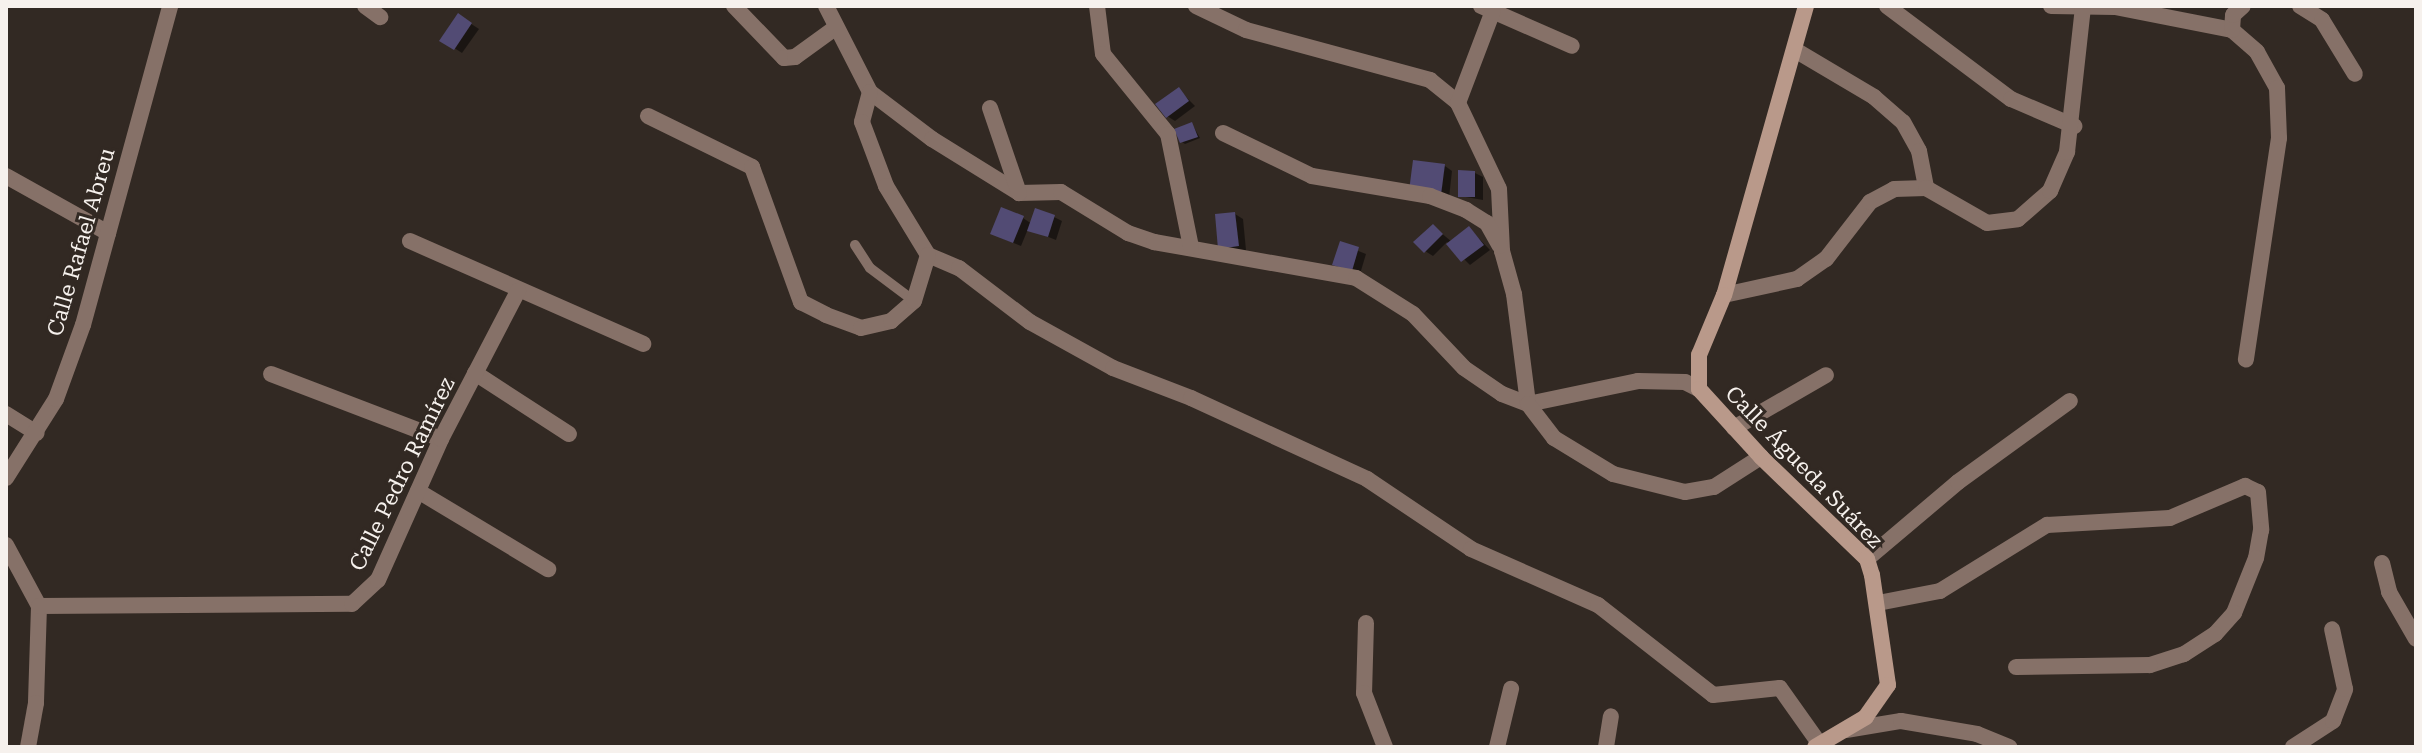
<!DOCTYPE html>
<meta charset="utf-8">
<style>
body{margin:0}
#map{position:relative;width:2422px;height:753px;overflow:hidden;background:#322923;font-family:"Roboto Serif",serif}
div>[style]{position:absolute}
.shadow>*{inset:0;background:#0007}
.building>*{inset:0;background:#524b74}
.lane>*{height:10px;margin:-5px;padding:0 5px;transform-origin:5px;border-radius:5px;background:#867168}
.street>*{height:16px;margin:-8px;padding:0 8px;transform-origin:8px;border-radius:8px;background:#867168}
.secondary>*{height:16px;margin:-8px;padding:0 8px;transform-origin:8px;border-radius:8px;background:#b9998a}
span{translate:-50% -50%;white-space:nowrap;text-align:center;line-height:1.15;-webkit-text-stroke:6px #322923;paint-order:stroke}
.street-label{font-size:22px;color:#f6f1ed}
.frame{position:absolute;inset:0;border:8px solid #f6f1ed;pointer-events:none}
</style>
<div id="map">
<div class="shadow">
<i style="clip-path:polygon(459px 16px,479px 29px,462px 53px,442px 40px)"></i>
<i style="clip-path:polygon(1179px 90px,1195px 106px,1175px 121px,1167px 116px)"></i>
<i style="clip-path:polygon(1192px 124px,1200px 138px,1185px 144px,1182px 142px)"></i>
<i style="clip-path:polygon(1445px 166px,1452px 171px,1449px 198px,1419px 194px)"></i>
<i style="clip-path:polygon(1475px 173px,1483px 177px,1483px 200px,1460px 196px)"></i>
<i style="clip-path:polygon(1235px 214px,1243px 219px,1246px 250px,1228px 252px)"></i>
<i style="clip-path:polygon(1054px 217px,1062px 221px,1056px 240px,1028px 229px,1021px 246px,1001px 238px,1023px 218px,1032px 224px)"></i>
<i style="clip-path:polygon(1433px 226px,1452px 242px,1469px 228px,1490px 250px,1470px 265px,1447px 242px,1433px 256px,1425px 251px)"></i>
<i style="clip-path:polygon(1341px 244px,1366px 254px,1360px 274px,1342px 269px)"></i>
</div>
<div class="building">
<i style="clip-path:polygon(458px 13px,472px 23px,454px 50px,439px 41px)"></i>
<i style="clip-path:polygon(1179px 87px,1189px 101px,1166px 118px,1155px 104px)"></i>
<i style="clip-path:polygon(1192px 122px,1198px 137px,1180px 143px,1174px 129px)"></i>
<i style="clip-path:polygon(1413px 160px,1445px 164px,1441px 195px,1409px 191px)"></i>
<i style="clip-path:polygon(1458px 170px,1475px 171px,1475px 197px,1458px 197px)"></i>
<i style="clip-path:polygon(1001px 207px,1024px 216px,1013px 243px,990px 234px)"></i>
<i style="clip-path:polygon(1035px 208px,1055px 215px,1048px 237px,1027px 231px)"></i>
<i style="clip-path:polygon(1235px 212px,1239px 246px,1218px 249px,1215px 214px)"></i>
<i style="clip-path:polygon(1433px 224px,1443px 234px,1424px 253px,1413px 242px)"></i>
<i style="clip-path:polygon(1469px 226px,1484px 245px,1461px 262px,1446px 244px)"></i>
<i style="clip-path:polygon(1340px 241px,1359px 247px,1352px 271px,1332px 265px)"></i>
</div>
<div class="lane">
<i style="left:855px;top:245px;width:27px;rotate:57deg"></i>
<i style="left:870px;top:268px;width:55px;rotate:36.9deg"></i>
</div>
<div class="street">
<i style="left:365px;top:6px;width:19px;rotate:36deg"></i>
<i style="left:734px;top:6px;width:72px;rotate:46.1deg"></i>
<i style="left:784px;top:58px;width:11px;rotate:-5deg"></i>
<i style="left:795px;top:57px;width:49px;rotate:-35.9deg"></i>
<i style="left:826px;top:6px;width:97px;rotate:62.9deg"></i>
<i style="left:870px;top:92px;width:78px;rotate:37.2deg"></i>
<i style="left:932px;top:139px;width:102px;rotate:31.8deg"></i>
<i style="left:1019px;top:193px;width:42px;rotate:-1.4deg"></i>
<i style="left:1061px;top:192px;width:79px;rotate:31.5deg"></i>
<i style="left:1128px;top:233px;width:28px;rotate:19deg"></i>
<i style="left:1154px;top:242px;width:205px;rotate:10.1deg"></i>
<i style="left:1356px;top:278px;width:67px;rotate:32.3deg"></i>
<i style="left:1413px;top:314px;width:74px;rotate:46.6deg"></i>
<i style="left:1464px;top:368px;width:46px;rotate:34.4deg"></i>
<i style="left:1502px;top:394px;width:28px;rotate:21deg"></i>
<i style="left:1528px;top:404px;width:112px;rotate:-11.8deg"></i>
<i style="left:1638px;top:381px;width:47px;rotate:1.2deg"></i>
<i style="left:1685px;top:382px;width:16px;rotate:27deg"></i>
<i style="left:1097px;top:6px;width:48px;rotate:82.9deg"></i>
<i style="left:1103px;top:54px;width:103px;rotate:50.9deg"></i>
<i style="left:1168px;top:134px;width:115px;rotate:78.5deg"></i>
<i style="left:1196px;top:6px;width:55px;rotate:25.6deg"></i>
<i style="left:1246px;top:30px;width:191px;rotate:15.2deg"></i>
<i style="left:1430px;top:80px;width:36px;rotate:39deg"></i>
<i style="left:1458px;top:103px;width:95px;rotate:64.5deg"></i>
<i style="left:1499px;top:189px;width:62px;rotate:87.2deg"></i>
<i style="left:1502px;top:251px;width:45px;rotate:74.4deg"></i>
<i style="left:1514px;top:294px;width:111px;rotate:82.7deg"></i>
<i style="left:1528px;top:404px;width:43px;rotate:52.6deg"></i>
<i style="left:1554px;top:438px;width:69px;rotate:31.4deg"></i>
<i style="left:1613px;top:474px;width:74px;rotate:14deg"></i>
<i style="left:1685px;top:492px;width:29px;rotate:-10deg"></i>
<i style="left:1714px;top:487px;width:56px;rotate:-32.6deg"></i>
<i style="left:1481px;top:6px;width:99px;rotate:23.7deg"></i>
<i style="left:1887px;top:6px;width:155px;rotate:36.9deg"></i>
<i style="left:2011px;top:99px;width:69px;rotate:23.2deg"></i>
<i style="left:2051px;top:6px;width:64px;rotate:0.9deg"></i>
<i style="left:2115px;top:7px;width:119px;rotate:11.1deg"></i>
<i style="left:2232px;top:30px;width:33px;rotate:41deg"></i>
<i style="left:2257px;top:52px;width:41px;rotate:60.9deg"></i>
<i style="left:2277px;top:88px;width:50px;rotate:87.7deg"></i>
<i style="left:2279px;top:138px;width:224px;rotate:98.5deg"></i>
<i style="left:2300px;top:6px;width:26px;rotate:32deg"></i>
<i style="left:2322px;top:20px;width:63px;rotate:58.6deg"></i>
<i style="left:2232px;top:30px;width:15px;rotate:-86deg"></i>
<i style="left:2233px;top:15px;width:13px;rotate:-42deg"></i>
<i style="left:1795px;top:50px;width:92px;rotate:30.7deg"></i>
<i style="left:1874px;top:97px;width:38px;rotate:41deg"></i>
<i style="left:1903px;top:122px;width:33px;rotate:61deg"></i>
<i style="left:1919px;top:151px;width:38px;rotate:79deg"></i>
<i style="left:870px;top:92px;width:31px;rotate:105deg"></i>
<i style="left:862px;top:122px;width:68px;rotate:69.4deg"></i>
<i style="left:886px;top:186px;width:81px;rotate:58.7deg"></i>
<i style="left:928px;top:255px;width:34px;rotate:23deg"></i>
<i style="left:959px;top:268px;width:89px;rotate:37.3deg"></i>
<i style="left:1030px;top:322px;width:95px;rotate:29deg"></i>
<i style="left:1113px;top:368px;width:84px;rotate:21deg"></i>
<i style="left:1191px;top:398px;width:194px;rotate:24.7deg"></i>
<i style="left:1367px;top:479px;width:125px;rotate:33.9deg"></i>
<i style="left:1471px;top:549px;width:139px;rotate:23.8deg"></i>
<i style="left:1598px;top:605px;width:146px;rotate:38deg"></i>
<i style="left:1713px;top:695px;width:67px;rotate:-6deg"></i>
<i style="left:1780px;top:688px;width:67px;rotate:54.7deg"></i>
<i style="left:1458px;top:103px;width:98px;rotate:-69.2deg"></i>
<i style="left:990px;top:108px;width:90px;rotate:71.2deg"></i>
<i style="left:648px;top:116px;width:116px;rotate:26.1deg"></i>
<i style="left:752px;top:167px;width:144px;rotate:70.1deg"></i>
<i style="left:801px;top:302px;width:28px;rotate:27deg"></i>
<i style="left:826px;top:315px;width:37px;rotate:20deg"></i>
<i style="left:861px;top:328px;width:31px;rotate:-13deg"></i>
<i style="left:891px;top:321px;width:30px;rotate:-41deg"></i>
<i style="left:914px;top:301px;width:48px;rotate:-73.1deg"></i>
<i style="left:1223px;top:133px;width:99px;rotate:25.8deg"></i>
<i style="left:1312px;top:176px;width:120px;rotate:9.6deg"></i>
<i style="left:1430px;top:196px;width:39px;rotate:21deg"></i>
<i style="left:1466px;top:210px;width:25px;rotate:32deg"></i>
<i style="left:1487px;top:223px;width:26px;rotate:61deg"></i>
<i style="left:6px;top:176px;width:117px;rotate:29.2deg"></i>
<i style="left:410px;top:241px;width:255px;rotate:23.8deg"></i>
<i style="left:1724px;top:295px;width:75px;rotate:-12.4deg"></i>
<i style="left:1797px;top:279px;width:35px;rotate:-35deg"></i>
<i style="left:1826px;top:259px;width:72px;rotate:-52.3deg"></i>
<i style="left:1870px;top:202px;width:27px;rotate:-28deg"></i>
<i style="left:1894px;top:189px;width:32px;rotate:-2deg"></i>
<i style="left:1926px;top:188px;width:70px;rotate:29.8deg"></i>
<i style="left:1987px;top:223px;width:31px;rotate:-7deg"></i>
<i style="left:2018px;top:219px;width:43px;rotate:-41.2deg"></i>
<i style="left:2050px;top:191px;width:43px;rotate:-66.4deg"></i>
<i style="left:2067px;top:152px;width:147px;rotate:-83.7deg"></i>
<i style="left:475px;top:373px;width:112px;rotate:33deg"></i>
<i style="left:271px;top:374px;width:182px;rotate:20.9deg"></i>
<i style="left:6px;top:414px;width:36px;rotate:32deg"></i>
<i style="left:1734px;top:428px;width:106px;rotate:-29.9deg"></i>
<i style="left:6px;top:478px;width:93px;rotate:-57.7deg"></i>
<i style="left:56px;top:399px;width:79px;rotate:-70deg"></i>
<i style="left:83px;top:325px;width:331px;rotate:-74.7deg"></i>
<i style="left:418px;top:491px;width:152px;rotate:31deg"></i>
<i style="left:6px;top:545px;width:69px;rotate:61.6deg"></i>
<i style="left:39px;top:606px;width:97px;rotate:91.8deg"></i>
<i style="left:36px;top:703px;width:45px;rotate:100.3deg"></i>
<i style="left:1867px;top:559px;width:119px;rotate:-40.2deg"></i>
<i style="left:1958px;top:482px;width:138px;rotate:-35.9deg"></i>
<i style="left:2382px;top:563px;width:30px;rotate:76deg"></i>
<i style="left:2389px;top:592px;width:54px;rotate:60.1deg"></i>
<i style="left:1878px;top:603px;width:63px;rotate:-11deg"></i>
<i style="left:1940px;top:591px;width:126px;rotate:-31.7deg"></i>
<i style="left:2047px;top:525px;width:123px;rotate:-3.3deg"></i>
<i style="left:2170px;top:518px;width:82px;rotate:-23.1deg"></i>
<i style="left:2245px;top:486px;width:14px;rotate:25deg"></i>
<i style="left:2258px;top:492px;width:38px;rotate:85deg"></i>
<i style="left:2261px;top:530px;width:28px;rotate:100deg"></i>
<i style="left:2256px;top:558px;width:59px;rotate:111.8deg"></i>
<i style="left:2234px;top:613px;width:28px;rotate:132deg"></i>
<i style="left:2215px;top:634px;width:37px;rotate:147deg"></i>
<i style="left:2184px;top:654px;width:36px;rotate:162deg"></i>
<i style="left:2150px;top:665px;width:134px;rotate:179.1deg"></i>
<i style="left:39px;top:606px;width:313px;rotate:-0.4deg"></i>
<i style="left:352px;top:604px;width:35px;rotate:-43deg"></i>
<i style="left:378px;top:580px;width:154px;rotate:-65.9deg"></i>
<i style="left:441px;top:439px;width:167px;rotate:-62.5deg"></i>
<i style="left:1366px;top:623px;width:70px;rotate:91.6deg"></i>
<i style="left:1364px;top:693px;width:58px;rotate:68.7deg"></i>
<i style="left:1846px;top:730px;width:56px;rotate:-9.3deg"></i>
<i style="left:1901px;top:721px;width:77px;rotate:9.7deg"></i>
<i style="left:1977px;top:734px;width:35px;rotate:22deg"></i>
<i style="left:1497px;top:747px;width:60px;rotate:-76.4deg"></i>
<i style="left:1606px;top:747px;width:31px;rotate:-81deg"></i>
<i style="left:2293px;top:747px;width:48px;rotate:-33deg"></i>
<i style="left:2333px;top:721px;width:34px;rotate:-69deg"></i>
<i style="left:2345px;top:689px;width:61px;rotate:-102.2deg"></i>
</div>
<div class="secondary">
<i style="left:1806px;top:6px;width:300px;rotate:105.8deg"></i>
<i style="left:1724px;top:295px;width:65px;rotate:112.6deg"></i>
<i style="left:1699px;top:355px;width:34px;rotate:90deg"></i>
<i style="left:1699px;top:389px;width:92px;rotate:47.6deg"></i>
<i style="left:1761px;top:457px;width:147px;rotate:43.9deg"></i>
<i style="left:1867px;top:559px;width:17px;rotate:73deg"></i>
<i style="left:1872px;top:575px;width:111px;rotate:81.7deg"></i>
<i style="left:1888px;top:685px;width:39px;rotate:125deg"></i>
<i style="left:1866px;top:717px;width:59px;rotate:149.5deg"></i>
</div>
<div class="street-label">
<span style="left:81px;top:242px;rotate:-74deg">Calle Rafael Abreu</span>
<span style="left:1804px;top:467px;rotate:46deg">Calle Águeda Suárez</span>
<span style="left:402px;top:474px;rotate:-64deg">Calle Pedro Ramírez</span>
</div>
<div class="frame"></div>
</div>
